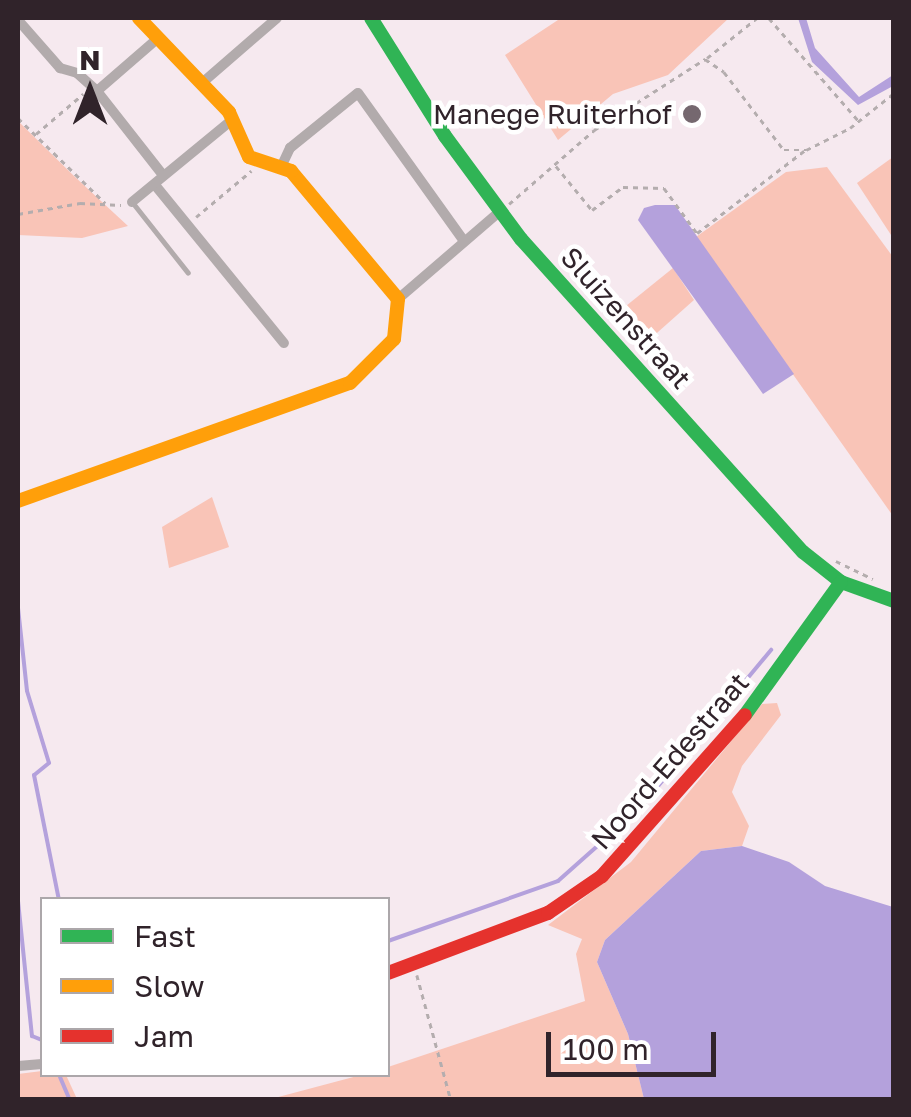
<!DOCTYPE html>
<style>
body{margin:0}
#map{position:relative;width:911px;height:1117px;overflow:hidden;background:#f6e9ef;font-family:"Golos Text",sans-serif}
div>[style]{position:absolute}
.green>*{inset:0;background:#f9c4b7}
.water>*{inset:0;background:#b4a1dc}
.stream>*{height:4px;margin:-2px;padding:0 2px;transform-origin:2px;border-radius:2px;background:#b4a1dc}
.path>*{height:2.5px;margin-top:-1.25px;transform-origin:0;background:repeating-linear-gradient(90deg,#b4adae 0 5px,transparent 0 10px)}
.lane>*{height:5px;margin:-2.5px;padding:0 2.5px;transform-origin:2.5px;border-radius:2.5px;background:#b2abac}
.street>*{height:10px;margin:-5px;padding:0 5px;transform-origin:5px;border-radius:5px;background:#b2abac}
.fast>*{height:14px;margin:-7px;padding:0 7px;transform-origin:7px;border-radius:7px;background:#30b455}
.slow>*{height:14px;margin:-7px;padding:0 7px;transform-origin:7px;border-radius:7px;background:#ff9f0a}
.jam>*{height:14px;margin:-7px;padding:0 7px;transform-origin:7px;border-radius:7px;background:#e5322d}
.dots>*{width:28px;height:28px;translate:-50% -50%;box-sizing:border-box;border:5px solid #fff;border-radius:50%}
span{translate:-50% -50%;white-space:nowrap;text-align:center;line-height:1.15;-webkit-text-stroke:9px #fff;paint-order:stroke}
.poi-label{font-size:28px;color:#30232a}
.right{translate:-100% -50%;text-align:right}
.street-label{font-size:28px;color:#30232a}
.frame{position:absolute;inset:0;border:20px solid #30232a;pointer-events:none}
.legend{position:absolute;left:40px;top:897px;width:350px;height:180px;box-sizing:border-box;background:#fff;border:2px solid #aca7aa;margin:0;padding:12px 18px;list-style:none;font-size:30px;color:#30232a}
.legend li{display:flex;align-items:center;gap:20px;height:50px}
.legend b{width:50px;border:2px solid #aca7aa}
.north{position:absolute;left:40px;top:40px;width:100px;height:100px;-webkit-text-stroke:8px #fff;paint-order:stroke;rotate:0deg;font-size:28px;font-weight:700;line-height:40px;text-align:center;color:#30232a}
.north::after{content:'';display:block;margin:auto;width:35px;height:45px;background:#30232a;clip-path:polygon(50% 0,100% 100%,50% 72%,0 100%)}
.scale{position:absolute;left:546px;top:1032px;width:170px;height:45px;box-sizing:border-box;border:5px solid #30232a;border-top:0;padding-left:12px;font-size:30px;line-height:35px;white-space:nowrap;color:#30232a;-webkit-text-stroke:8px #fff;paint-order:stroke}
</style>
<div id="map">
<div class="green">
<i style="clip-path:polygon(561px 18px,729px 18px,668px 75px,613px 94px,558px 140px,505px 55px)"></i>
<i style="clip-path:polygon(18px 121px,74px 176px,128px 226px,82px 238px,18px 235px)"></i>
<i style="clip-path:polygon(893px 157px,893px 238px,857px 183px)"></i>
<i style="clip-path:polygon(827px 167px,893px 257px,893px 516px,696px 237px,786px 172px)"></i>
<i style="clip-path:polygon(673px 268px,694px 300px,640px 348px,621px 310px)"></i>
<i style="clip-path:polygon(212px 497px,229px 547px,169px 568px,162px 527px)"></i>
<i style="clip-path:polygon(777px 703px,781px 715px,742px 766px,732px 792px,749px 826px,742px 846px,701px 851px,605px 940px,597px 962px,628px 1034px,644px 1099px,267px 1100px,361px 1075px,388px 1074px,388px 1067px,585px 1001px,576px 954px,582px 939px,548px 925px,631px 862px,762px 704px)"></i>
<i style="clip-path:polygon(42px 1071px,66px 1075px,77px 1099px,18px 1099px,18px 1074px)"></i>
</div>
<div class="water">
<i style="clip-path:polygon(798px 18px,806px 18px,815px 48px,859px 97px,893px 75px,893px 86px,858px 105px,812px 62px)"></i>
<i style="clip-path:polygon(655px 205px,675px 205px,794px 374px,763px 394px,638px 220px,644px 208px)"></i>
<i style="clip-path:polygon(742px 846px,789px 862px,825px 886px,893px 907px,893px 1099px,644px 1099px,628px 1034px,597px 962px,605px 940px,701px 851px)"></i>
</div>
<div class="stream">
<i style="left:18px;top:608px;width:83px;rotate:83.8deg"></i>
<i style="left:27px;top:691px;width:75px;rotate:73deg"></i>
<i style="left:49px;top:763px;width:19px;rotate:141deg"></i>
<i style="left:34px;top:775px;width:127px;rotate:78.7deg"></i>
<i style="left:18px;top:901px;width:136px;rotate:84.1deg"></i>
<i style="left:32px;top:1036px;width:11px;rotate:22deg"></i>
<i style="left:388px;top:941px;width:180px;rotate:-19.4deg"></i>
<i style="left:558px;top:881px;width:108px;rotate:-41.6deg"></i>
<i style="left:639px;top:809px;width:207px;rotate:-50.3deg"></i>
<i style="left:60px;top:1077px;width:25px;rotate:67deg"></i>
</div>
<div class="path">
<i style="left:769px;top:18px;width:137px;rotate:48.9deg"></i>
<i style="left:707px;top:58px;width:64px;rotate:-38.7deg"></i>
<i style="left:18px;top:118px;width:122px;rotate:44.3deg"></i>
<i style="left:36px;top:134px;width:62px;rotate:-40.4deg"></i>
<i style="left:556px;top:166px;width:57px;rotate:50.7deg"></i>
<i style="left:592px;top:210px;width:39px;rotate:-37deg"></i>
<i style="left:623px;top:187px;width:41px;rotate:1.4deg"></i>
<i style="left:664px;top:188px;width:56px;rotate:53.7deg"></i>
<i style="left:697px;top:233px;width:135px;rotate:-37.5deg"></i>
<i style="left:509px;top:204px;width:113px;rotate:-41deg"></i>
<i style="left:594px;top:130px;width:132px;rotate:-32.6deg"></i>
<i style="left:705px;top:59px;width:23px;rotate:34deg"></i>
<i style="left:724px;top:72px;width:98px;rotate:52.4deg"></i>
<i style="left:784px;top:150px;width:22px"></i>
<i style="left:806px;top:150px;width:49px;rotate:-26.6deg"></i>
<i style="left:850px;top:128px;width:56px;rotate:-38.5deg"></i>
<i style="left:18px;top:214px;width:63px;rotate:-10.1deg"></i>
<i style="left:80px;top:203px;width:41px;rotate:2.8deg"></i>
<i style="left:196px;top:217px;width:72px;rotate:-39.9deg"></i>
<i style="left:836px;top:561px;width:41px;rotate:25.9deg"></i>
<i style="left:417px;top:975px;width:130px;rotate:74.8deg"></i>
</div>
<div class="lane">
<i style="left:132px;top:202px;width:90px;rotate:51.7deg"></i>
</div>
<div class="street">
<i style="left:18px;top:20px;width:64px;rotate:48.8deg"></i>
<i style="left:60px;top:68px;width:18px;rotate:16deg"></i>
<i style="left:77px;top:73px;width:27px;rotate:42deg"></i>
<i style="left:157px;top:39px;width:79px;rotate:139.1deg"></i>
<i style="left:97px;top:91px;width:105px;rotate:51.9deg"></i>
<i style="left:202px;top:83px;width:99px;rotate:-40.9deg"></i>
<i style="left:282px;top:165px;width:19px;rotate:-65deg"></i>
<i style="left:290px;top:148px;width:87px;rotate:-39deg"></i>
<i style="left:358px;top:93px;width:182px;rotate:54.4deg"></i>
<i style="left:155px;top:185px;width:204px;rotate:50.8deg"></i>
<i style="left:132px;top:202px;width:131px;rotate:-39.4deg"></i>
<i style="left:398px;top:299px;width:133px;rotate:-40.7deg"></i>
<i style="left:18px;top:1066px;width:24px;rotate:-5deg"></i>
</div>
<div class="fast">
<i style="left:371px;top:18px;width:139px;rotate:57.9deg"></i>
<i style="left:445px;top:136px;width:128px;rotate:53.6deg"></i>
<i style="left:521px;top:239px;width:421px;rotate:48deg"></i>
<i style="left:803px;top:552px;width:48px;rotate:38.3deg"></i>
<i style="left:841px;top:582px;width:56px;rotate:19.7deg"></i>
<i style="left:745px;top:715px;width:164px;rotate:-54.2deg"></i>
</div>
<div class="slow">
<i style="left:18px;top:501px;width:352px;rotate:-19.6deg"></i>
<i style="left:350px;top:383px;width:62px;rotate:-45deg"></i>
<i style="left:394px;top:339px;width:40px;rotate:-84.3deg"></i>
<i style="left:398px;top:299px;width:167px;rotate:-129.9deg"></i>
<i style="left:291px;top:171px;width:44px;rotate:-161.6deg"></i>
<i style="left:249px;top:157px;width:49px;rotate:-114deg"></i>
<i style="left:229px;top:112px;width:130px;rotate:-133.8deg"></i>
</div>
<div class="jam">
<i style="left:388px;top:973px;width:171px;rotate:-20.6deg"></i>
<i style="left:548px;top:913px;width:65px;rotate:-34.4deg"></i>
<i style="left:602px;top:876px;width:215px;rotate:-48.4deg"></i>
</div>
<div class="dots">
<i style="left:692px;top:114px;background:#75686f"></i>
</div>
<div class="poi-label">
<span class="right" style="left:672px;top:114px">Manege Ruiterhof</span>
</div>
<div class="street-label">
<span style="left:626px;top:318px;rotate:48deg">Sluizenstraat</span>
<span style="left:670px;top:761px;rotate:-49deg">Noord-Edestraat</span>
</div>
<div class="frame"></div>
<ul class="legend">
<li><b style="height:12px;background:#30b455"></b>Fast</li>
<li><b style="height:12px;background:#ff9f0a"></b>Slow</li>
<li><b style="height:12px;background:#e5322d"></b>Jam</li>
</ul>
<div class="north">N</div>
<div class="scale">100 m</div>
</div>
